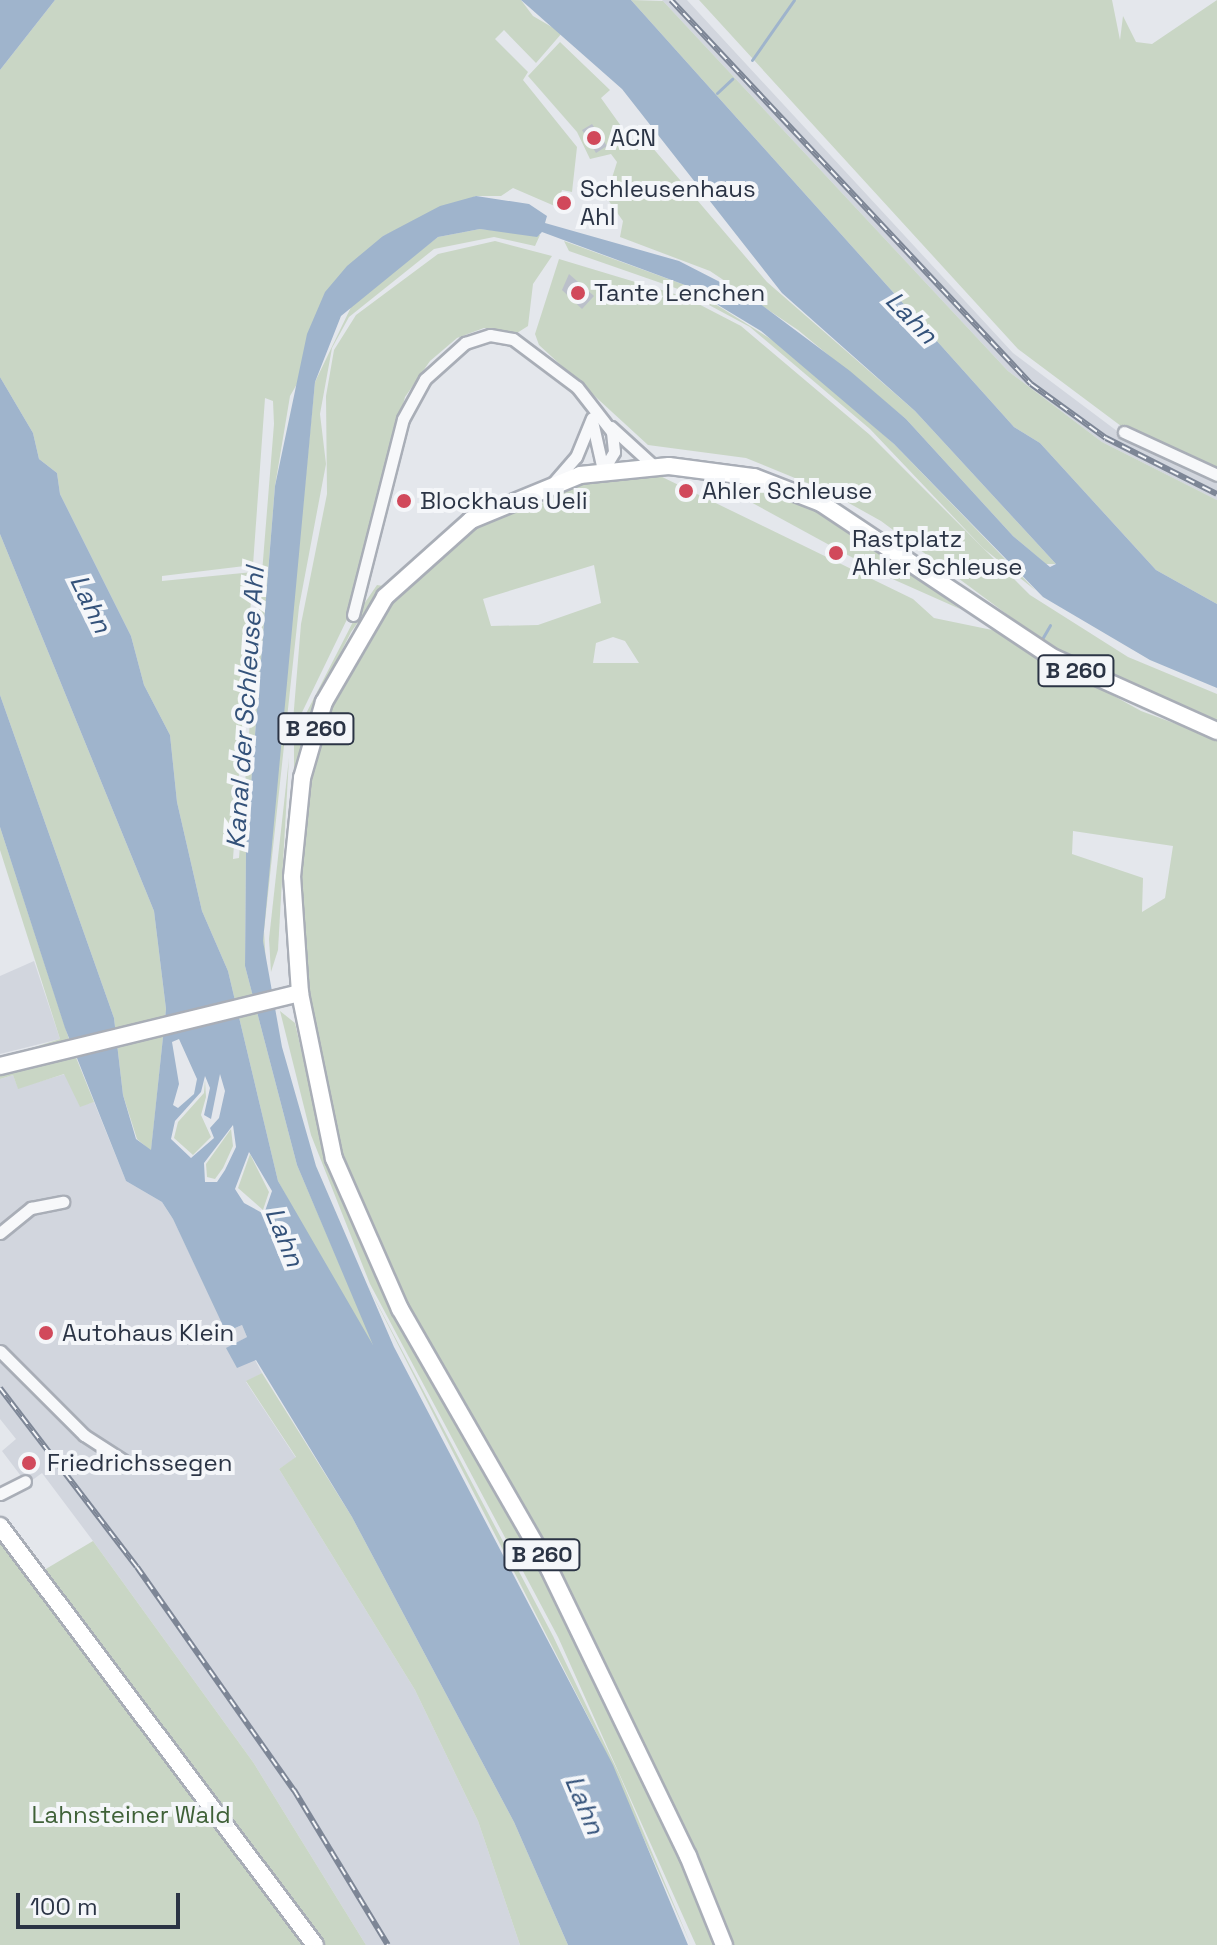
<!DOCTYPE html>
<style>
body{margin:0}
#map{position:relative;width:1217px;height:1945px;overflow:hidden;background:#e4e7ec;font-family:"Space Grotesk",sans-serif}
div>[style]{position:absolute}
.built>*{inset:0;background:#d2d6de}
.green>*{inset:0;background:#c9d6c5}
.water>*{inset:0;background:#9fb4cc}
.stream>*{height:3px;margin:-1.5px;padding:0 1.5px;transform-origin:1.5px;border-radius:1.5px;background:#9fb4cc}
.building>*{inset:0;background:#bbc0ca}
.roads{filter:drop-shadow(2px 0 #a9aeb7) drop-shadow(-2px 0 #a9aeb7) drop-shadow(0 2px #a9aeb7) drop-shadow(0 -2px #a9aeb7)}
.street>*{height:11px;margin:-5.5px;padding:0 5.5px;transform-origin:5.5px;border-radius:5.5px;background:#f7f8fa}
.secondary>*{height:16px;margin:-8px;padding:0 8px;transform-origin:8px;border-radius:8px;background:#fff}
.primary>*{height:16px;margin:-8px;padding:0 8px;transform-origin:8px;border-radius:8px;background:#fff}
.rail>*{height:6px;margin-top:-3px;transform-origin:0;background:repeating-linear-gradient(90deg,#f4f6f9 0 9px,#7d8696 0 18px);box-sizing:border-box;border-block:2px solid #7d8696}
.dots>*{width:22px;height:22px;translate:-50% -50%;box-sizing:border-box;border:4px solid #f4f6f9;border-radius:50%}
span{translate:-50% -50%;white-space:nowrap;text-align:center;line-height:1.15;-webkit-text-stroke:8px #f4f6f9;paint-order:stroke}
.shield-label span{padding:2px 6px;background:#f4f6f9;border:2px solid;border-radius:6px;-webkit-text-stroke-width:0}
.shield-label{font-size:22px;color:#2b3445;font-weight:700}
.poi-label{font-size:24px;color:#2b3445}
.left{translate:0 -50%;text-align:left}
.park-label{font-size:24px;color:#3f6138}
.water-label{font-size:26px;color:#34527a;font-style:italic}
.scale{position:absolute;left:16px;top:1893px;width:164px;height:36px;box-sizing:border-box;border:4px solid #2b3445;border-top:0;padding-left:10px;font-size:24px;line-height:28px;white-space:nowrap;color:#2b3445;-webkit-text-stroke:6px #f4f6f9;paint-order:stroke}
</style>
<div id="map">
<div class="built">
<i style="clip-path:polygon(662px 0,687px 0,1013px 353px,1117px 431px,1217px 483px,1217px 500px,1102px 442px,1008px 371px)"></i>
<i style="clip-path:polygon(34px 961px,60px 1039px,0 1054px,0 976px)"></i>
<i style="clip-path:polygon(65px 1074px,80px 1106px,94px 1102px,126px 1181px,162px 1202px,173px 1219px,227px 1332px,242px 1325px,247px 1337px,227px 1348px,255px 1360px,262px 1373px,246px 1382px,296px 1458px,279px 1469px,415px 1690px,478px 1821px,520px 1945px,366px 1945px,253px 1762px,93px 1541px,42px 1473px,27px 1484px,2px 1451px,16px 1439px,0 1419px,0 1079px,13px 1075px,18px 1088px)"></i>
</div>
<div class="green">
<i style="clip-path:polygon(evenodd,55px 0,521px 0,533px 16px,562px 33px,536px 63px,504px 30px,495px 39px,528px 72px,523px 80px,577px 147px,572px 192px,562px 190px,557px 207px,513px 188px,501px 196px,476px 196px,383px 236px,290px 396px,275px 486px,246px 847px,245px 966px,297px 1165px,374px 1345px,364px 1339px,278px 1181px,228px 971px,202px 911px,177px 802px,170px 735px,144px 685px,131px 636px,60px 494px,57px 473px,39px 459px,33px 433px,0 377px,0 70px,55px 0,265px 398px,273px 401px,274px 424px,239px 858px,233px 859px,253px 572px,162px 581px,162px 576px,253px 565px,265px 398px)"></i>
<i style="clip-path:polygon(631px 0,663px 1px,1008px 371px,1102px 442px,1217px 500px,1217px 604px,1156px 570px,1040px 443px,1014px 427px)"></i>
<i style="clip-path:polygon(699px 0,1112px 0,1120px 40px,1123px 16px,1136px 42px,1152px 44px,1217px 0,1217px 471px,1121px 426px,1018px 349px)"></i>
<i style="clip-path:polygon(560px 42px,610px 90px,601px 98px,631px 140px,640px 133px,767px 282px,915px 411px,1056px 564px,1046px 564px,1013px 536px,906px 419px,798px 330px,710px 271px,620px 237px,623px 221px,606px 197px,617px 162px,611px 154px,590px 159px,577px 132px,528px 76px)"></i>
<i style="clip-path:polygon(480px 229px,540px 235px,535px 246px,494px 237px,434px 249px,349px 317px,332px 348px,320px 414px,326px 464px,299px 607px,264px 931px,267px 984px,263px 941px,266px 877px,315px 382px,353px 303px,438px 237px)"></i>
<i style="clip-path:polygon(495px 241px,552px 256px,533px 284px,528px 326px,517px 333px,484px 328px,457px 338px,430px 361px,405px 397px,352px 609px,292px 733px,301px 624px,327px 494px,326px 396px,334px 350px,356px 315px,438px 254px)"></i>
<i style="clip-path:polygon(564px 241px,685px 285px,788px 350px,894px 444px,1035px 590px,983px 548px,870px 429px,750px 327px,681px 290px,569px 251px)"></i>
<i style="clip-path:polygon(559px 259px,685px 297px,741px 326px,870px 435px,1030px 595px,1128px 657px,1217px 694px,1217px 724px,1117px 682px,1043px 641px,881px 521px,829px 492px,746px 458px,648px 445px,539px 345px,535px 334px)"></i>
<i style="clip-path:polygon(evenodd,656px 474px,913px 599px,934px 618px,997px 631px,1141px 711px,1217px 739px,1217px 1945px,730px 1945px,699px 1867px,413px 1320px,341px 1160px,311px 1001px,298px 878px,309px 781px,331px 705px,356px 651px,401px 589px,469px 531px,572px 486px,656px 474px,594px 565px,601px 603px,538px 625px,491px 626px,483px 599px,594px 565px,656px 474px,613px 637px,625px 641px,639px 663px,593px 663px,596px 643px,613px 637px,656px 474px,1073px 831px,1173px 846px,1165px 898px,1142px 912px,1143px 878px,1072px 854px,1073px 831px)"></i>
<i style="clip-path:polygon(705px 477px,786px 495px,824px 511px,960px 609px,888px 577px)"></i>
<i style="clip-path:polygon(0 534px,154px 911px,166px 1009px,151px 1151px,137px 1139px,123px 1095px,114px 1018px,0 695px)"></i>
<i style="clip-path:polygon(377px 585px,383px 586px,351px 632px,319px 696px,294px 775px,294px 737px,357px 614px)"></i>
<i style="clip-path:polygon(289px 758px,278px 950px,271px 972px,269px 939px)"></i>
<i style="clip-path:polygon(0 827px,69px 1039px,0 1058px,60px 1039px,0 850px)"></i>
<i style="clip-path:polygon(280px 1011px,295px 1023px,323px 1145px,525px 1534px,719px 1945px,696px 1945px,558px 1637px,370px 1284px,311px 1135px)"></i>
<i style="clip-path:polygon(75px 1055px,94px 1102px,80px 1107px,64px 1074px,18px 1089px,13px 1075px,0 1079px,0 1073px)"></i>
<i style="clip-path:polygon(205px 1080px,206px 1097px,201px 1115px,211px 1137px,193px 1155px,174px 1138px,178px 1122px,204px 1093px)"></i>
<i style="clip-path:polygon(231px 1129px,233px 1146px,223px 1168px,215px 1179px,207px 1177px,206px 1164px)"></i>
<i style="clip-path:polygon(250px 1154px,269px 1192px,263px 1210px,238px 1188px)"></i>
<i style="clip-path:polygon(367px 1284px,553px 1636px,619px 1774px,691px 1945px,600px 1740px)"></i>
<i style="clip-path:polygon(262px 1373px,352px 1517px,514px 1822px,568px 1945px,520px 1945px,478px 1821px,415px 1690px,279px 1469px,296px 1457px,246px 1381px)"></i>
<i style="clip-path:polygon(0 1535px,34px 1576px,93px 1541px,253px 1762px,366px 1945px,0 1945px)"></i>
</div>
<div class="water">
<i style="clip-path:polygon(0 0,55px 0,0 70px)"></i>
<i style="clip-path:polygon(evenodd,521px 0,631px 0,1014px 427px,1040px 443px,1156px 570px,1217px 604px,1217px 688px,1150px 660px,1043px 597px,894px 444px,761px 331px,685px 285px,542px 232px,537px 237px,480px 229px,438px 237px,341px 316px,315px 382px,263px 941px,282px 1047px,316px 1166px,394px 1347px,613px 1765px,688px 1945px,568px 1945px,514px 1822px,352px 1517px,256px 1360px,237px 1368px,226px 1348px,247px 1337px,242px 1325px,226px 1332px,173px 1219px,162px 1202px,126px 1181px,65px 1028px,0 827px,0 695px,114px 1018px,123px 1095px,136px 1139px,151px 1150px,166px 1009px,154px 911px,0 534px,0 377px,33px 433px,39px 459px,57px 473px,60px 494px,131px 636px,144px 685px,170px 735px,177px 802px,202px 911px,228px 971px,278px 1181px,373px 1345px,297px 1165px,245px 966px,246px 847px,275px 486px,307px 334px,325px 292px,347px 266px,383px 236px,440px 206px,476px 196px,529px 204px,547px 216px,545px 223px,679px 261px,755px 300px,850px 371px,906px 419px,1013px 536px,1050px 567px,1056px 564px,915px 411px,782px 293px,622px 89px,521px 0,179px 1039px,197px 1079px,194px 1094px,178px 1108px,173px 1105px,179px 1084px,172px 1042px,179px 1039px,521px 0,220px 1074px,225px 1091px,219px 1118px,210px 1128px,214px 1138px,191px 1158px,171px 1139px,175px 1121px,201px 1092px,205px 1076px,210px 1088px,204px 1115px,211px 1119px,220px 1074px,521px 0,233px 1125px,236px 1147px,225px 1170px,217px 1182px,205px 1182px,204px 1163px,233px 1125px,521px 0,249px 1152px,272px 1191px,264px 1214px,244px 1203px,235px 1189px,249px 1152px)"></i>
</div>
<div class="stream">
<i style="left:752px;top:60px;width:73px;rotate:-55deg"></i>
<i style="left:717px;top:93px;width:21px;rotate:-43deg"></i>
<i style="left:1042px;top:639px;width:16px;rotate:-60deg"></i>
</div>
<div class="building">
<i style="clip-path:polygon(592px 124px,607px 146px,596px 153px,582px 130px)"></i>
<i style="clip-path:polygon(569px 274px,594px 296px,582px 309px,562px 290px)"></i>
</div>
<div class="roads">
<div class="street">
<i style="left:592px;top:421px;width:50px;rotate:77.3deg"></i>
<i style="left:611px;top:427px;width:59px;rotate:42.3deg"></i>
<i style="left:1124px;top:432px;width:102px;rotate:24.8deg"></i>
<i style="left:554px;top:482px;width:33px;rotate:-49deg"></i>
<i style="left:576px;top:457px;width:42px;rotate:-67.7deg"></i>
<i style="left:353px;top:615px;width:202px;rotate:-75.7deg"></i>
<i style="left:403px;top:419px;width:46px;rotate:-61.2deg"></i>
<i style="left:425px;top:379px;width:54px;rotate:-42deg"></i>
<i style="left:465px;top:343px;width:26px;rotate:-18deg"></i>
<i style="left:490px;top:335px;width:23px;rotate:10deg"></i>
<i style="left:513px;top:339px;width:80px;rotate:36.9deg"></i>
<i style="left:577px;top:387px;width:57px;rotate:52.1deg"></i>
<i style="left:612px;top:432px;width:20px;rotate:84deg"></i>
<i style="left:614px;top:452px;width:21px;rotate:121deg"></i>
<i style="left:0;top:1233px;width:40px;rotate:-39deg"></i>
<i style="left:31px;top:1208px;width:33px;rotate:-11deg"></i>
<i style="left:0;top:1351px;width:119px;rotate:45deg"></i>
<i style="left:84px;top:1435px;width:54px;rotate:32.8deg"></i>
<i style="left:0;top:1494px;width:28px;rotate:-27deg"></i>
</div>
<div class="secondary">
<i style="left:0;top:1066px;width:309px;rotate:-13.7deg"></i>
<i style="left:0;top:1526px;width:524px;rotate:53.06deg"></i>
</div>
<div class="primary">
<i style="left:724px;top:1945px;width:96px;rotate:-112deg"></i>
<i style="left:688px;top:1856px;width:320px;rotate:-115.8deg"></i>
<i style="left:549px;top:1568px;width:299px;rotate:-119.9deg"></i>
<i style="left:400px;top:1309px;width:164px;rotate:-113.7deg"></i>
<i style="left:334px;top:1159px;width:169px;rotate:-101.6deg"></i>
<i style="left:300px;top:993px;width:116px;rotate:-93.9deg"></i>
<i style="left:292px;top:877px;width:100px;rotate:-84.2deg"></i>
<i style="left:302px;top:778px;width:79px;rotate:-73.9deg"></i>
<i style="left:324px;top:702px;width:121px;rotate:-59.8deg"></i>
<i style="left:385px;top:597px;width:115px;rotate:-41.8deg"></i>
<i style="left:471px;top:520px;width:118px;rotate:-22.4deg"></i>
<i style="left:580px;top:475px;width:89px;rotate:-5.8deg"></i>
<i style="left:669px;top:466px;width:86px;rotate:7.4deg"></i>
<i style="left:754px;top:477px;width:72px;rotate:21.2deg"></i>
<i style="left:821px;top:503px;width:275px;rotate:33.7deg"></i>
<i style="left:1050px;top:656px;width:183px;rotate:24.2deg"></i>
</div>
</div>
<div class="rail">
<i style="left:671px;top:0;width:526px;rotate:46.85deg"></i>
<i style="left:1031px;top:384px;width:92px;rotate:35.8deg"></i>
<i style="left:1106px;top:438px;width:124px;rotate:26.8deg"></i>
<i style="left:0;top:1388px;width:225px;rotate:52.6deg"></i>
<i style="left:137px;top:1567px;width:273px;rotate:54.9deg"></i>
<i style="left:294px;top:1790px;width:181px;rotate:58.8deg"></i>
</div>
<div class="dots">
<i style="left:594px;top:138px;background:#d1495b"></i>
<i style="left:564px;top:203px;background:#d1495b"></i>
<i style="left:578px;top:293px;background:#d1495b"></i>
<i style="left:686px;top:491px;background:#d1495b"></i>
<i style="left:404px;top:501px;background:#d1495b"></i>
<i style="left:836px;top:553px;background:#d1495b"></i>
<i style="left:46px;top:1333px;background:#d1495b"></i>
<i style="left:29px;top:1463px;background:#d1495b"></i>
</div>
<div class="shield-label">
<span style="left:1076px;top:671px">B 260</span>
<span style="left:316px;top:729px">B 260</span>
<span style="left:542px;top:1555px">B 260</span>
</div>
<div class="poi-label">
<span class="left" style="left:610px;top:138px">ACN</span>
<span class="left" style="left:580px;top:203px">Schleusenhaus<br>Ahl</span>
<span class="left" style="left:594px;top:293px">Tante Lenchen</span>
<span class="left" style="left:702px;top:491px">Ahler Schleuse</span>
<span class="left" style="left:420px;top:501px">Blockhaus Ueli</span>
<span class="left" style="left:852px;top:553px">Rastplatz<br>Ahler Schleuse</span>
<span class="left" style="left:62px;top:1333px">Autohaus Klein</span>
<span class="left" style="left:47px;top:1463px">Friedrichssegen</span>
</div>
<div class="park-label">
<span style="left:131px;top:1815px">Lahnsteiner Wald</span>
</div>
<div class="water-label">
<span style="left:911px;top:318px;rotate:46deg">Lahn</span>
<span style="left:90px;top:604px;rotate:64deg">Lahn</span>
<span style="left:246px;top:708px;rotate:-86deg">Kanal der Schleuse Ahl</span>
<span style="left:284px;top:1237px;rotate:68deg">Lahn</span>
<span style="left:584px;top:1805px;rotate:67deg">Lahn</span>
</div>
<div class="scale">100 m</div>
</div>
